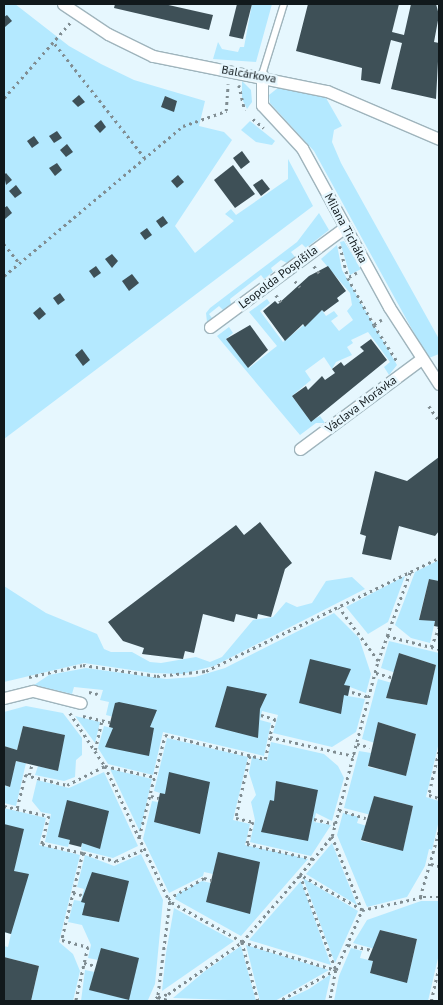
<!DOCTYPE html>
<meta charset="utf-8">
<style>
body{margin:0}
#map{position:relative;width:443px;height:1005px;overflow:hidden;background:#e6f7fe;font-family:"PT Sans",sans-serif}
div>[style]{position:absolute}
.green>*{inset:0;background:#b4e9ff}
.building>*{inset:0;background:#3e5057}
.path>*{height:2.5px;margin-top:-1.25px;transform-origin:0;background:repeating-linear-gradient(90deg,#808d92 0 2.5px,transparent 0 6.5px)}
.roads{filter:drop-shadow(1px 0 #9fb4bc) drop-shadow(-1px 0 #9fb4bc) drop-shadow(0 1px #9fb4bc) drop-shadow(0 -1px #9fb4bc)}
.service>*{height:5.5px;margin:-2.75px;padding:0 2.75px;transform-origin:2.75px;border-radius:2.75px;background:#fff}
.minor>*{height:11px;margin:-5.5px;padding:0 5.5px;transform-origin:5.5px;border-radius:5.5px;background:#fff}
span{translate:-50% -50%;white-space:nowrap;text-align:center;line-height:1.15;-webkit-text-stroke:5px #e6f7fe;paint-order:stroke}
.street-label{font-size:12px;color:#11191c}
.frame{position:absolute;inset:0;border:5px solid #11191c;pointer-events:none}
</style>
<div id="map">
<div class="green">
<i style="clip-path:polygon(15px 4px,69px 46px,101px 64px,134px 80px,205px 101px,199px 126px,224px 132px,232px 140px,175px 226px,195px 253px,234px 221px,225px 214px,231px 209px,236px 215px,288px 179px,288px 159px,313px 206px,4px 439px,4px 5px)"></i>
<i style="clip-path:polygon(252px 4px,272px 4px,256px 62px,213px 59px,218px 42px,222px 49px,238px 52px,240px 47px,244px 47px)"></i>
<i style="clip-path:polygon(242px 81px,251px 90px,252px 102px,247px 109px,242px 99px)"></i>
<i style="clip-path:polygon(279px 87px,326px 98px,342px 126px,334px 130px,332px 142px,341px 163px,439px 339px,439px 354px,429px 358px,425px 353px,314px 151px,270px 103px,269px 95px)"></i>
<i style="clip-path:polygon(250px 121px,275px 141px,272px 145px,256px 142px,241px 130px)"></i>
<i style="clip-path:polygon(319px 213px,329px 230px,306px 248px,302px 244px,291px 252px,295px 257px,287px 263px,281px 260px,271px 268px,273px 272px,264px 279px,261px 275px,230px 299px,231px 304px,223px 310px,219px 306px,209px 314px,212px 318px,207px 322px,206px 313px,210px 308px,297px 242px)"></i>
<i style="clip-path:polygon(344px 241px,361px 269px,350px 275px,340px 242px)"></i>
<i style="clip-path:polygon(337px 245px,342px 270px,397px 365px,389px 375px,384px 367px,390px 362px,368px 332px,351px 340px,353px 343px,347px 347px,352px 355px,336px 362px,332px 369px,324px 357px,305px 371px,311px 380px,292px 396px,311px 421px,320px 416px,325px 423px,316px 423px,300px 435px,217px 336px,229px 327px,233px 333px,226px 339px,249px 368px,277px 346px,249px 312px,267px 299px,270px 303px,260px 311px,283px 342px,322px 310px,326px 316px,334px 311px,338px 316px,331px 321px,339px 331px,353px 320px,347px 311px,352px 305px,350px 293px,321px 259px)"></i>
<i style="clip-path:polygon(439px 560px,439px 581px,429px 579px,419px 619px,435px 621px,430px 643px,411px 638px,395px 625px,415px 572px)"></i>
<i style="clip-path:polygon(405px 576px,388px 622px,368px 634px,346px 607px)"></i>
<i style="clip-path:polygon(352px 577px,365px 589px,214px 666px,182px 674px,152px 673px,84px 663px,4px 682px,4px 586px,46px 613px,97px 634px,104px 649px,111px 652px,132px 652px,150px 662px,161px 663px,196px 657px,210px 662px,222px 657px,253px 620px,273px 617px,286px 602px,297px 607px,312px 603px,326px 581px)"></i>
<i style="clip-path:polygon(334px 613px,359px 638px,371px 674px,366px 693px,350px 687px,348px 696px,365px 699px,356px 732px,332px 747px,273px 733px,278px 715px,262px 711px,260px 720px,271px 723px,264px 756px,163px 732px,153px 775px,108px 764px,98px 748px,104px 726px,111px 728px,114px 717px,106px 715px,109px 702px,100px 700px,103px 690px,74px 687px,72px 694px,34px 685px,49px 675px,86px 668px,166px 679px,195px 677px,225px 668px)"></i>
<i style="clip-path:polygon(389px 641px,439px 653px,439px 742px,426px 797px,439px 801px,439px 820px,432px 850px,429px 849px,425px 866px,407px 897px,367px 907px,337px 835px,343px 813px,359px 817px,357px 823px,367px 826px,361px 841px,403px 850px,413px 806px,374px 796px,371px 815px,344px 808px,359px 751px,371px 753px,368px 767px,406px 775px,416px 734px,378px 722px,375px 743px,362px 739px,378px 679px,392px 683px,386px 698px,426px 705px,436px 665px,399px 653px,396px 673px,381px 668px)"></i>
<i style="clip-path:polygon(26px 706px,63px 713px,82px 738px,82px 755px,76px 760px,75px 777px,64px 781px,35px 775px,38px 766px,58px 771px,64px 735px,23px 726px,17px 750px,4px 746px,4px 712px)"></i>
<i style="clip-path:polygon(75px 716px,100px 722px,95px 743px)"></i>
<i style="clip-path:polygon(167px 738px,248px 757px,233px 820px,250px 824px,245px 845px,308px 859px,241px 936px,175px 899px,177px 894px,202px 881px,211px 883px,213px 874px,204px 872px,203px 876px,169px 893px,143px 839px,152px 801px,158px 802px,159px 798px,160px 793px,154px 791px)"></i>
<i style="clip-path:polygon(271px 742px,324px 754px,338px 766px,344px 778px,332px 821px,316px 813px,314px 822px,331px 825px,311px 856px,250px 842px,255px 820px,251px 802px,256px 795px,249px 773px,252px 757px,267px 761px)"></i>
<i style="clip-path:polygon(16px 761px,26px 763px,16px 806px,4px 803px,4px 785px,9px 787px)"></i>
<i style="clip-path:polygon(110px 769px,152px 779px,140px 832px)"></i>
<i style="clip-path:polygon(104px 772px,138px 846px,113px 858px,81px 850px,82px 843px,70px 840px,68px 847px,45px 842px,51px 814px,41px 812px,32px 801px,37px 780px,69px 788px)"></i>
<i style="clip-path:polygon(4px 808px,46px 818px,39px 845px,80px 855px,59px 942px,73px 954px,80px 971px,73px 1001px,31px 1001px,39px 966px,4px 957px,4px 946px,8px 947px,11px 934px,4px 932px)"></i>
<i style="clip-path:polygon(332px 843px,357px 905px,306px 874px)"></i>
<i style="clip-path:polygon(141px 854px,163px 900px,155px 984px,148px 1000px,81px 1001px,85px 970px,95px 972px,98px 960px,88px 958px,91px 945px,82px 925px,68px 922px,74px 900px,81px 901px,84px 889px,77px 887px,85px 855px,114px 866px)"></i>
<i style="clip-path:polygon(303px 878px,358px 911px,335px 963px)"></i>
<i style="clip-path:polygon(301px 881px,331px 965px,249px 940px)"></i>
<i style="clip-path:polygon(421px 901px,439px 901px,439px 954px,428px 1001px,334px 1001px,339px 976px,351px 948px,362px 951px,360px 958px,373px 961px,370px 973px,407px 982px,417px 939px,380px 930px,375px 949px,353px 943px,367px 920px)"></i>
<i style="clip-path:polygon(174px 908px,234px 941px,162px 991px,166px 953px)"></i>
<i style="clip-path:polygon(246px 945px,329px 970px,275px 1001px,260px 1001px)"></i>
<i style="clip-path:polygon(241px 946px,256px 1001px,173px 998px,205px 971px)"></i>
<i style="clip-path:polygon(331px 974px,325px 1001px,284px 1001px,309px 989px)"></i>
</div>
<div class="building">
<i style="clip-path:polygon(115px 4px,164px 4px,213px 15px,209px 30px,114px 8px)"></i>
<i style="clip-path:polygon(237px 4px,252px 4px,243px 39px,229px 36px)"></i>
<i style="clip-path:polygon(308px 4px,399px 4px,392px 32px,404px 35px,411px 4px,436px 4px,439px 15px,434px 42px,439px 43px,436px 99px,391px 89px,402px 43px,391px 40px,380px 84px,361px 80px,362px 68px,296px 51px)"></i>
<i style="clip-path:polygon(7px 15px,12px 21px,5px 27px,4px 17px)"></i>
<i style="clip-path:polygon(79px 95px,85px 102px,78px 107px,72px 101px)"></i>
<i style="clip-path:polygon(165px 96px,177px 101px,174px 112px,161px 107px)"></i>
<i style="clip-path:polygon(101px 120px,106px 127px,100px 133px,94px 126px)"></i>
<i style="clip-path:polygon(57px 131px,62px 138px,54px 143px,49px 136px)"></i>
<i style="clip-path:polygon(34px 136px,39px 143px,32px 148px,27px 141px)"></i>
<i style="clip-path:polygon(67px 144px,73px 152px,66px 157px,60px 150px)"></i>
<i style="clip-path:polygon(242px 151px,250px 162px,241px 169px,233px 158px)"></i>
<i style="clip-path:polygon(57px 163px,62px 170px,55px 176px,49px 168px)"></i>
<i style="clip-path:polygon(233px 165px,255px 194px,235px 208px,214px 180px)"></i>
<i style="clip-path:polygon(6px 173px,12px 180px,6px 185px,4px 175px)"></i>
<i style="clip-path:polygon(178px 175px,184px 182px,177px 188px,171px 181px)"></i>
<i style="clip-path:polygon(262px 179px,270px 189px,261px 196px,253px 185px)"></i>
<i style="clip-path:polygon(16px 185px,22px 193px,15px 198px,9px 191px)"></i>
<i style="clip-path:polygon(7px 206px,12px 213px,5px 219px,4px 208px)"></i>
<i style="clip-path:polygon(163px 216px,168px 223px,161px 228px,156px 221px)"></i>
<i style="clip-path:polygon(147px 228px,152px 235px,145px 240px,140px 233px)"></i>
<i style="clip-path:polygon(112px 254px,118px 261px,112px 268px,105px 259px)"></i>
<i style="clip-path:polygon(96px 266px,101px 273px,94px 278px,89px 271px)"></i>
<i style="clip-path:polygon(328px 266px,346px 291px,337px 298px,339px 301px,324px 312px,322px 310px,305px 327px,303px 324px,285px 341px,263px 311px,275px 301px,278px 304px,309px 276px)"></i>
<i style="clip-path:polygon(132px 274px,139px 283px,129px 291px,122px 281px)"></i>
<i style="clip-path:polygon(60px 293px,65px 300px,58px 305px,53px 298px)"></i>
<i style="clip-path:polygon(40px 307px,46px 314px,39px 320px,33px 313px)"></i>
<i style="clip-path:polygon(250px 325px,268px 350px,248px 368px,226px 339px)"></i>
<i style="clip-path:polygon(371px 339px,387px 360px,311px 422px,292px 396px,306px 386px,308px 390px,322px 376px,325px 380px,335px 373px,332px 369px,341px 362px,344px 366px,364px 351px,360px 347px)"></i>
<i style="clip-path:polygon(82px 349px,90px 360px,83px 366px,75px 355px)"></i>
<i style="clip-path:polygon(439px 457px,439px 531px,435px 536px,399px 526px,391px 560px,362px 554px,366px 536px,360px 534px,375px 471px,407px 481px)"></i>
<i style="clip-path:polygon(260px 522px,292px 563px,285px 569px,271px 617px,258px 614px,257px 619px,236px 614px,234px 622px,203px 614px,194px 653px,185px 651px,183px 659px,142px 654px,144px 648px,123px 641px,108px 622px,236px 525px,244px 535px)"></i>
<i style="clip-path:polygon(429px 579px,439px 581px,439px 627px,434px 626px,435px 621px,419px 620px)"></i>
<i style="clip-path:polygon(399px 653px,436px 665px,427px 705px,386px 698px)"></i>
<i style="clip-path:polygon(310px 659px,351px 669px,344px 685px,350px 686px,348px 696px,344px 695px,341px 714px,299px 703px)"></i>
<i style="clip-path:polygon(227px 686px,267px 694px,260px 709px,258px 738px,215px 727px)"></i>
<i style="clip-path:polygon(119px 702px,157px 710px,150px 727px,154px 728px,149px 756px,105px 747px,113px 728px,109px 727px,115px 703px)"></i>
<i style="clip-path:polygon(378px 722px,416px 734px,406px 776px,368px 766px)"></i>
<i style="clip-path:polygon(23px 726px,65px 735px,58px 771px,16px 761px,10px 787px,4px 785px,4px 746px,17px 750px)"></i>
<i style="clip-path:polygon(169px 772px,210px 782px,200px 834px,154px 822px,160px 793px,165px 794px)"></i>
<i style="clip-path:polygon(276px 781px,318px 790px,308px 841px,261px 832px,270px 800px,274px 801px)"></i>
<i style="clip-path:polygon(374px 796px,413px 806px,403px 851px,361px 840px)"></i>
<i style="clip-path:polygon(67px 800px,109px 811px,100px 849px,82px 843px,81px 847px,69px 844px,70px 840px,58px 837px)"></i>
<i style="clip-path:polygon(4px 824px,24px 829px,14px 871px,29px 874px,11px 934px,4px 932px)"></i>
<i style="clip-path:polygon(218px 852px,260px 862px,250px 914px,206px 902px)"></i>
<i style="clip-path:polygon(92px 872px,129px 881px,119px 922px,82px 915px,85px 903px,81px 902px)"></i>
<i style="clip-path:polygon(380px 930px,417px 939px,407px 983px,370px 973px,373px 961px,368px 960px)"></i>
<i style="clip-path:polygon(101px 948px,139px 958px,129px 1000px,89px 990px)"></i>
<i style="clip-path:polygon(4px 957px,39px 966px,31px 1001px,4px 1001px)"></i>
</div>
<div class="path">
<i style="left:55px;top:44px;width:145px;rotate:51.7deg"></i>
<i style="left:239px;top:85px;width:26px;rotate:77deg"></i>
<i style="left:4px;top:98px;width:100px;rotate:-48.7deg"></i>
<i style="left:253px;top:119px;width:14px;rotate:39deg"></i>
<i style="left:4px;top:244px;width:26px;rotate:51deg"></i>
<i style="left:340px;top:246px;width:33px;rotate:76deg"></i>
<i style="left:314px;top:266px;width:9px;rotate:54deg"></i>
<i style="left:357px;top:273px;width:10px;rotate:151deg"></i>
<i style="left:348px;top:278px;width:54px;rotate:61deg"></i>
<i style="left:4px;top:276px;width:234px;rotate:-40deg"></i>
<i style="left:183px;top:126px;width:46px;rotate:-19.2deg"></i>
<i style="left:226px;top:111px;width:27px;rotate:-86deg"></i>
<i style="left:295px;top:281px;width:8px;rotate:50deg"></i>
<i style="left:276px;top:295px;width:9px;rotate:54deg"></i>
<i style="left:382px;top:320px;width:9px;rotate:148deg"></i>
<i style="left:374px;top:325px;width:43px;rotate:57.4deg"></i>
<i style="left:429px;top:406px;width:18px;rotate:56deg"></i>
<i style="left:387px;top:636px;width:68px;rotate:-70.2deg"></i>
<i style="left:431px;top:647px;width:22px;rotate:-68deg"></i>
<i style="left:378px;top:661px;width:27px;rotate:-70deg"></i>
<i style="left:387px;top:636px;width:54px;rotate:14deg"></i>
<i style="left:376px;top:673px;width:16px;rotate:15deg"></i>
<i style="left:29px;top:677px;width:55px;rotate:-12.5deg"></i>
<i style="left:83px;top:665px;width:75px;rotate:8.5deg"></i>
<i style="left:157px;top:676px;width:49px;rotate:-5.8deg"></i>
<i style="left:206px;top:671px;width:259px;rotate:-25.9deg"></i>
<i style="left:89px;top:692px;width:9px;rotate:13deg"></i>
<i style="left:352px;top:692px;width:19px;rotate:16deg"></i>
<i style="left:70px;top:713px;width:64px;rotate:56.6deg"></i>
<i style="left:105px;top:766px;width:151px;rotate:64.5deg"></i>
<i style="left:170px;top:902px;width:96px;rotate:97.2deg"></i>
<i style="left:158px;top:997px;width:6px;rotate:141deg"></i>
<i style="left:261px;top:715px;width:15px;rotate:16deg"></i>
<i style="left:275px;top:719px;width:19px;rotate:106deg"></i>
<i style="left:83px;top:716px;width:28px;rotate:13deg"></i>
<i style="left:357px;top:744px;width:13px;rotate:13deg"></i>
<i style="left:95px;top:750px;width:31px;rotate:-77deg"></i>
<i style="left:439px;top:752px;width:44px;rotate:103.1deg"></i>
<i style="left:429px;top:795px;width:10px;rotate:17deg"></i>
<i style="left:250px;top:756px;width:64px;rotate:102.7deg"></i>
<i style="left:236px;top:818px;width:17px;rotate:13deg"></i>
<i style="left:253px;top:822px;width:23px;rotate:105deg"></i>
<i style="left:247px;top:844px;width:68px;rotate:12.8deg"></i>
<i style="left:29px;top:775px;width:11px;rotate:-75deg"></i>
<i style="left:151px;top:796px;width:8px;rotate:14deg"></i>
<i style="left:4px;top:806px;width:46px;rotate:12.5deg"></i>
<i style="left:49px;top:816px;width:29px;rotate:104deg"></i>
<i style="left:42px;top:844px;width:42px;rotate:12.4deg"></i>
<i style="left:83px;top:853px;width:89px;rotate:103.6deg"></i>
<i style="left:62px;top:940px;width:27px;rotate:15deg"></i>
<i style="left:88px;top:947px;width:55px;rotate:102.5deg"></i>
<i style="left:17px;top:808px;width:34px;rotate:-76deg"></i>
<i style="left:25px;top:775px;width:43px;rotate:13.4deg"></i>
<i style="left:67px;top:785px;width:42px;rotate:-26.6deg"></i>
<i style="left:105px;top:766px;width:51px;rotate:12.4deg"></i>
<i style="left:339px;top:810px;width:28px;rotate:17deg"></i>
<i style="left:314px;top:819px;width:22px;rotate:13deg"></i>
<i style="left:332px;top:836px;width:181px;rotate:-75.3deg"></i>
<i style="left:378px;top:661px;width:66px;rotate:-126.3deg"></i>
<i style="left:139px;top:837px;width:105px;rotate:-75.7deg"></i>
<i style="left:165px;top:735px;width:103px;rotate:13.5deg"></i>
<i style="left:265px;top:759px;width:23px;rotate:-77deg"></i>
<i style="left:270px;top:737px;width:86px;rotate:12.7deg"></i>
<i style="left:83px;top:853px;width:34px;rotate:14deg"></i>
<i style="left:116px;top:861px;width:30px;rotate:-23deg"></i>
<i style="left:431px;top:864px;width:8px;rotate:14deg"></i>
<i style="left:73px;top:893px;width:9px;rotate:13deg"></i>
<i style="left:420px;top:897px;width:69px;rotate:-73.9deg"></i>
<i style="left:168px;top:899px;width:42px;rotate:-30.3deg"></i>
<i style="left:204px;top:878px;width:8px;rotate:14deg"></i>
<i style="left:242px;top:942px;width:89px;rotate:-49.1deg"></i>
<i style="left:300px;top:875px;width:102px;rotate:69.2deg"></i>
<i style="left:336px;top:970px;width:32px;rotate:101deg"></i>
<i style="left:242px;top:942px;width:98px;rotate:16.6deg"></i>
<i style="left:336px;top:970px;width:64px;rotate:151deg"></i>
<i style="left:242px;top:942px;width:61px;rotate:74.8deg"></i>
<i style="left:348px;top:945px;width:24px;rotate:12deg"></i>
<i style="left:84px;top:963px;width:12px;rotate:14deg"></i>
<i style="left:336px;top:970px;width:65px;rotate:-66.6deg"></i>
<i style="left:362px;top:910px;width:71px;rotate:-150.6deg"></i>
<i style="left:300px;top:875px;width:50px;rotate:-50.6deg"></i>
<i style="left:332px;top:836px;width:80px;rotate:67.9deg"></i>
<i style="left:362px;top:910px;width:62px;rotate:-12deg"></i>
<i style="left:423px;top:897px;width:16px"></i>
<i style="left:158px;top:997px;width:10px;rotate:-17deg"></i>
<i style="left:168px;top:994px;width:90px;rotate:-35.1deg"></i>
<i style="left:242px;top:942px;width:82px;rotate:-150.9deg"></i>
<i style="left:158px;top:997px;width:13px;rotate:18deg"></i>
<i style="left:431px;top:1001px;width:37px;rotate:-77deg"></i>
</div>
<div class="roads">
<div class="service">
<i style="left:262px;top:75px;width:74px;rotate:-72.8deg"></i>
</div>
<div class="minor">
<i style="left:63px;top:4px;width:54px;rotate:33.7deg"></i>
<i style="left:108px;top:34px;width:50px;rotate:26.1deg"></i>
<i style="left:153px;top:56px;width:177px;rotate:11.4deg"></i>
<i style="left:327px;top:91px;width:122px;rotate:23.2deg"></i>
<i style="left:262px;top:75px;width:30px;rotate:90deg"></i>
<i style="left:262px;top:105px;width:59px;rotate:47.1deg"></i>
<i style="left:302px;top:148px;width:181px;rotate:61.3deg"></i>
<i style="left:389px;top:307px;width:92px;rotate:57deg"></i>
<i style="left:210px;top:327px;width:168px;rotate:-36.5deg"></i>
<i style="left:300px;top:449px;width:151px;rotate:-36.6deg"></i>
<i style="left:4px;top:698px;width:30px;rotate:-14deg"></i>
<i style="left:33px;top:691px;width:49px;rotate:14deg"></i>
</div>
</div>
<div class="street-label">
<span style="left:249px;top:74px;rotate:10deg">Balcárkova</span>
<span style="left:346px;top:228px;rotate:62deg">Milana Ticháka</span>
<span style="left:278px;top:277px;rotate:-37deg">Leopolda Pospíšila</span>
<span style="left:361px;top:404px;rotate:-37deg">Václava Morávka</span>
</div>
<div class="frame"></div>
</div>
